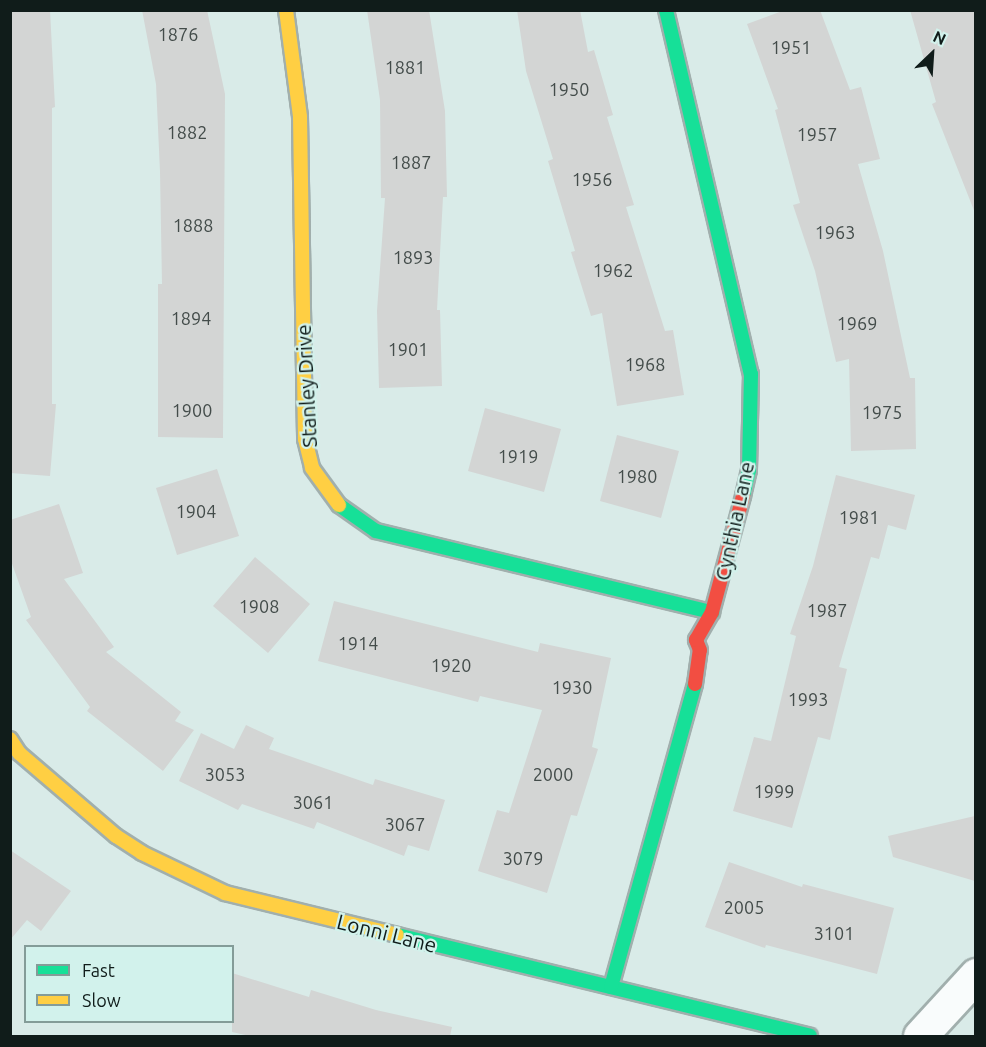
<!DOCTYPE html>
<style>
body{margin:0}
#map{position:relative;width:986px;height:1047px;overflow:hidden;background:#d9ebe8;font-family:Ubuntu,sans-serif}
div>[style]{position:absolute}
.building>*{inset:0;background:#d3d5d4}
.roads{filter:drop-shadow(2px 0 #a1afad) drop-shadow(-2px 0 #a1afad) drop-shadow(0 2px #a1afad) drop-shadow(0 -2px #a1afad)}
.street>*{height:33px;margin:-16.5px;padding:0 16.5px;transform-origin:16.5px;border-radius:16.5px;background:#f9fcfc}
.fast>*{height:14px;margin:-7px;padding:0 7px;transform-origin:7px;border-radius:7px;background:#16e098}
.slow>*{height:14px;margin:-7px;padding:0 7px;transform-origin:7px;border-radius:7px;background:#ffcf43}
.jam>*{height:14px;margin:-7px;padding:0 7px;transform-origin:7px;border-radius:7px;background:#f24e42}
span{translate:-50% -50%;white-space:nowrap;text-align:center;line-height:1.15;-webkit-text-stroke:4.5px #d2f2ec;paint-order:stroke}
.number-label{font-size:18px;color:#434c4a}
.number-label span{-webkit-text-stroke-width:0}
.street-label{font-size:21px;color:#101c1a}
.frame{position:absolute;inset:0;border:12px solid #101c1a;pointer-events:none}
.legend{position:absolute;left:24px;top:945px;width:210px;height:78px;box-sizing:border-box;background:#d2f2ec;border:2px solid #849c98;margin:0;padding:8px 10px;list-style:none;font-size:18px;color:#101c1a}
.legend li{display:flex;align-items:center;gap:12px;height:30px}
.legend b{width:30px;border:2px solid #849c98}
.north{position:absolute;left:902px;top:24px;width:60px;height:60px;-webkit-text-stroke:4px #d2f2ec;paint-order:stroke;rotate:25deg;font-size:16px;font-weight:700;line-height:24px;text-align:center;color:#101c1a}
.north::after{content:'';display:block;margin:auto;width:21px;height:27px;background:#101c1a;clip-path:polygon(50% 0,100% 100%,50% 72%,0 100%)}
</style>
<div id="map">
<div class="building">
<i style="clip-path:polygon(10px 10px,50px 10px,55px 107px,52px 108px,52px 404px,56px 404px,50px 476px,10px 473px)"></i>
<i style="clip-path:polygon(142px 10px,207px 10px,225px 94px,223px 438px,158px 437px,158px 284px,162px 284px,160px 172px,156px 84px)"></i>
<i style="clip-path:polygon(367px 10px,429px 10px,445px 111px,447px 197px,443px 197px,437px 310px,440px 310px,442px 386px,379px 388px,377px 311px,385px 198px,381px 198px,380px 100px)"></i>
<i style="clip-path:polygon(517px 10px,580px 10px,588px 52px,594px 50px,613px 115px,607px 117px,634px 205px,626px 207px,665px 331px,673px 330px,684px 395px,617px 406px,602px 313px,591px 316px,571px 252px,575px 251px,548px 161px,553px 159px,526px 71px)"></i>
<i style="clip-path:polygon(785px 10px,820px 10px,850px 90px,861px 87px,880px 159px,858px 164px,883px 251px,910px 378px,915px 378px,916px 449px,851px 451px,849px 359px,836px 362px,815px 271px,793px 205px,800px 203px,775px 110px,778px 109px,747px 24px)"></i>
<i style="clip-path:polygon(910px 10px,975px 10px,975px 213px,932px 104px,936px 102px)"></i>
<i style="clip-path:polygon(485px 408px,561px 429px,544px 492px,468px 471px)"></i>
<i style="clip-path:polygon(617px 435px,679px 451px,661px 518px,600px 501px)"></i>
<i style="clip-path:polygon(217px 469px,239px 536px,177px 555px,156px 488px)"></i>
<i style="clip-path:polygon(836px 475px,915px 495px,906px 530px,888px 525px,879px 559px,871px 557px,839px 667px,847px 669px,830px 740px,818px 737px,792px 828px,733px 811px,754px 737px,771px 741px,796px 636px,790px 634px,813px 566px)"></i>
<i style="clip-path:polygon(59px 504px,83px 573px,64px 579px,114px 647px,106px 652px,181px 712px,175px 721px,194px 730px,163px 771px,87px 711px,90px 707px,26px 620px,31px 617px,10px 558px,10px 520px)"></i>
<i style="clip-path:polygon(255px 557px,310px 604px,268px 653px,213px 606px)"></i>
<i style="clip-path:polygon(334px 601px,538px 652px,540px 643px,611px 658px,592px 747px,598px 749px,577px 816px,571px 815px,547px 893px,478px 871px,497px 810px,509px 813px,542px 710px,480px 696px,478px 702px,318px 661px)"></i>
<i style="clip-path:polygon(246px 725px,274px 738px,269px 749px,373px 785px,375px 779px,445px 800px,429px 851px,408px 845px,404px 856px,317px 822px,314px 829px,242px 804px,238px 810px,179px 781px,201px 733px,234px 749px)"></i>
<i style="clip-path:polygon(975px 816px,975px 881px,893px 857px,888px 836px)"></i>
<i style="clip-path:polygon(10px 850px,71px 891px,41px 931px,27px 920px,10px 940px)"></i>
<i style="clip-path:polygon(729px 862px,802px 887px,803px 884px,894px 908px,877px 974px,766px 945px,765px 948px,705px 927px)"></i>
<i style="clip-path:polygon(232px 973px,309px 997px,311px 990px,376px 1010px,452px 1027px,450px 1036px,250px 1036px,232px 1032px)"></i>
</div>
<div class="roads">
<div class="street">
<i style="left:920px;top:1036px;width:83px;rotate:-47.4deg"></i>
</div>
<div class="fast">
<i style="left:666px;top:10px;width:374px;rotate:76.9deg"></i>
<i style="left:751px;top:374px;width:96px;rotate:91.2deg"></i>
<i style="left:749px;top:470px;width:27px;rotate:103deg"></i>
<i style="left:339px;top:505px;width:45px;rotate:35.1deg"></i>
<i style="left:376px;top:531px;width:346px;rotate:13.6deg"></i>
<i style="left:397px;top:935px;width:425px;rotate:13.7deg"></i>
<i style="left:611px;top:987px;width:314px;rotate:-74.5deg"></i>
</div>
<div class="slow">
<i style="left:286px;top:10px;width:108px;rotate:82.5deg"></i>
<i style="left:300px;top:117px;width:322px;rotate:89.1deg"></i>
<i style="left:305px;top:439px;width:30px;rotate:76deg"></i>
<i style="left:312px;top:468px;width:46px;rotate:53.9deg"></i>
<i style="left:10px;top:739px;width:17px;rotate:57deg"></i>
<i style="left:19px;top:753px;width:128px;rotate:40.6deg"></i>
<i style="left:116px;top:836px;width:31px;rotate:33deg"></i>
<i style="left:142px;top:853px;width:92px;rotate:25.7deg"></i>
<i style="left:225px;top:893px;width:177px;rotate:13.7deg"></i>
</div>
<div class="jam">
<i style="left:695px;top:684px;width:34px;rotate:-82deg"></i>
<i style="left:700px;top:650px;width:11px;rotate:-112deg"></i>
<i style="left:696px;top:640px;width:32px;rotate:-60deg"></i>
<i style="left:712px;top:612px;width:120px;rotate:-75deg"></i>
</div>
</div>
<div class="number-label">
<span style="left:178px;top:34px">1876</span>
<span style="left:791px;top:47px">1951</span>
<span style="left:405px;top:67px">1881</span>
<span style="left:569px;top:89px">1950</span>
<span style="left:187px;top:132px">1882</span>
<span style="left:817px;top:134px">1957</span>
<span style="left:411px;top:162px">1887</span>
<span style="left:592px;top:179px">1956</span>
<span style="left:193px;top:225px">1888</span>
<span style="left:835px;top:232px">1963</span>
<span style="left:413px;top:257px">1893</span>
<span style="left:613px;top:270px">1962</span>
<span style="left:191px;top:318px">1894</span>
<span style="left:857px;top:323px">1969</span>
<span style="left:408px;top:349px">1901</span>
<span style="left:645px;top:364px">1968</span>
<span style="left:192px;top:410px">1900</span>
<span style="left:882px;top:412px">1975</span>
<span style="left:518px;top:456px">1919</span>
<span style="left:637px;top:476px">1980</span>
<span style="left:196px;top:511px">1904</span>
<span style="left:859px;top:517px">1981</span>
<span style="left:259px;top:606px">1908</span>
<span style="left:827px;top:610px">1987</span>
<span style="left:358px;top:643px">1914</span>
<span style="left:451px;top:665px">1920</span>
<span style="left:572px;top:687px">1930</span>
<span style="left:808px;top:699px">1993</span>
<span style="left:225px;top:774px">3053</span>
<span style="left:553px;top:774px">2000</span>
<span style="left:774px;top:791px">1999</span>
<span style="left:313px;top:802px">3061</span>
<span style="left:405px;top:824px">3067</span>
<span style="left:523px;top:858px">3079</span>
<span style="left:744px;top:907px">2005</span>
<span style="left:834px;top:933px">3101</span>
</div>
<div class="street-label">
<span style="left:306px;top:386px;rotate:-93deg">Stanley Drive</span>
<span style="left:734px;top:521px;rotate:-78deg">Cynthia Lane</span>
<span style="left:387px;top:933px;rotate:14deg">Lonni Lane</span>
</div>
<div class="frame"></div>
<ul class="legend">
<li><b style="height:8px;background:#16e098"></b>Fast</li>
<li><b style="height:8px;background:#ffcf43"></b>Slow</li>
</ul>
<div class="north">N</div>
</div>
